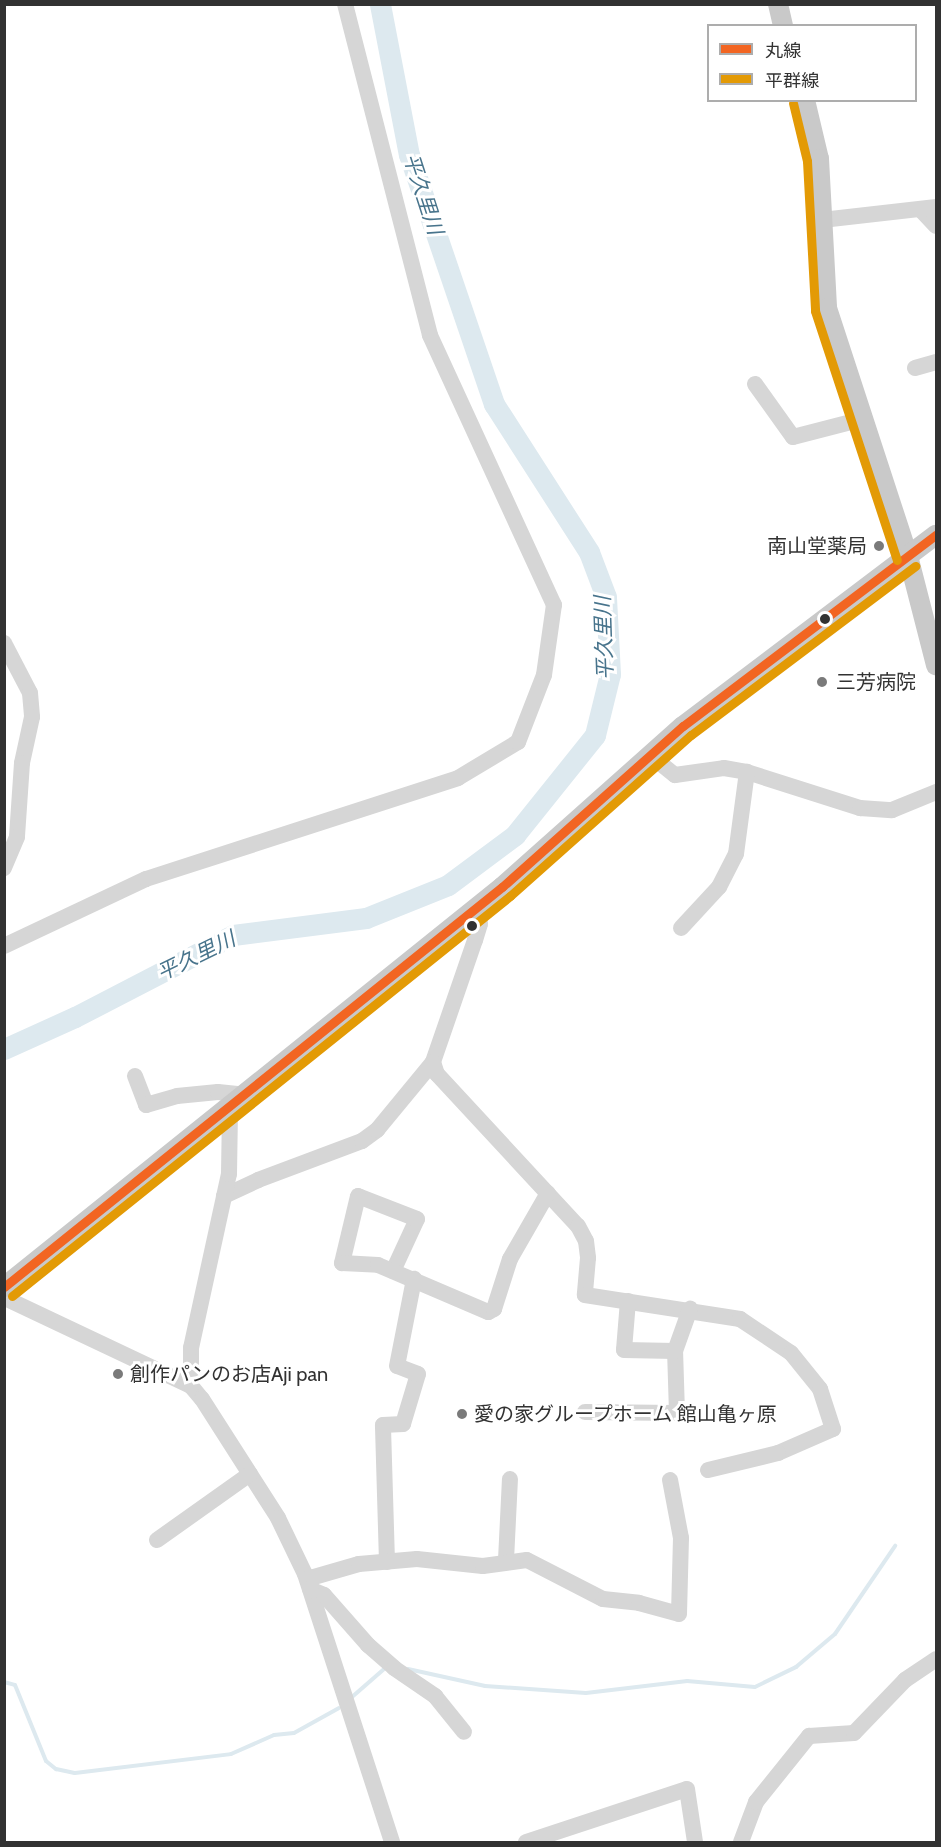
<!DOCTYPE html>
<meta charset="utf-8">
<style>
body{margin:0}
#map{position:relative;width:941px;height:1847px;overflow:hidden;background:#fff;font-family:Cabin,"Noto Sans JP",sans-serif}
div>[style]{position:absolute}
.stream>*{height:4px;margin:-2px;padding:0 2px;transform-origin:2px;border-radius:2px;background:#dde9ef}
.river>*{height:21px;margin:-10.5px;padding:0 10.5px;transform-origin:10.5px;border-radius:10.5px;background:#dde9ef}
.minor>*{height:16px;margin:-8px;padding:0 8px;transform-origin:8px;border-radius:8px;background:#d6d6d6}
.major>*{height:20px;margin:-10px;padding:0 10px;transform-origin:10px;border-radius:10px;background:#c9c9c9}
.bus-1>*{height:9px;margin:-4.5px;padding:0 4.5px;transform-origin:4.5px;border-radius:4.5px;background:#f26522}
.bus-2>*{height:9px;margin:-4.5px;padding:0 4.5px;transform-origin:4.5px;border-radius:4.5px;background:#e39a05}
.dots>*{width:16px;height:16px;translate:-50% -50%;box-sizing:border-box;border:3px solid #fff;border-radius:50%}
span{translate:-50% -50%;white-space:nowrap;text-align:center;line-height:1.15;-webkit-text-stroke:6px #fff;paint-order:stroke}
.poi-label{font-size:20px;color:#323232}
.right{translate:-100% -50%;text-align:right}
.left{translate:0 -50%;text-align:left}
.water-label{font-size:21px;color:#48748c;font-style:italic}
.frame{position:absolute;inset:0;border:6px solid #323232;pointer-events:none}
.legend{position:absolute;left:707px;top:24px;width:210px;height:78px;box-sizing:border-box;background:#fff;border:2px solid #adadad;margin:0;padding:8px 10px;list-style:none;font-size:18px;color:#323232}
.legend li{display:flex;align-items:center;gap:12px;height:30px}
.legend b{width:30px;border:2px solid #adadad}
</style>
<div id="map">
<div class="stream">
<i style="left:408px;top:1669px;width:79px;rotate:12.4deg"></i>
<i style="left:485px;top:1686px;width:101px;rotate:4deg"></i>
<i style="left:586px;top:1693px;width:102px;rotate:-6.8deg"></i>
<i style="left:687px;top:1681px;width:68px;rotate:5deg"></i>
<i style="left:755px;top:1687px;width:46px;rotate:-26deg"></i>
<i style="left:796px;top:1667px;width:51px;rotate:-40.2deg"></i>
<i style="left:835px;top:1634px;width:107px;rotate:-55.7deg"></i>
<i style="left:4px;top:1682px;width:11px;rotate:15deg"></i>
<i style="left:15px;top:1685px;width:82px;rotate:67.8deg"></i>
<i style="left:46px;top:1761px;width:13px;rotate:39deg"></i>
<i style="left:56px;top:1769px;width:19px;rotate:12deg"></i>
<i style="left:75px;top:1773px;width:157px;rotate:-6.9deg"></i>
<i style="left:231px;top:1754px;width:47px;rotate:-23.8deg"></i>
<i style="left:274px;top:1735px;width:20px;rotate:-6deg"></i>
<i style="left:294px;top:1733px;width:51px;rotate:-29.1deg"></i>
<i style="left:352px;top:1697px;width:43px;rotate:-41.2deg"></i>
</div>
<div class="river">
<i style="left:4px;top:1049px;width:78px;rotate:-24.3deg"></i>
<i style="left:75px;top:1017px;width:178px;rotate:-27.4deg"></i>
<i style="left:233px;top:935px;width:134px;rotate:-7.3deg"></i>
<i style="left:366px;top:918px;width:88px;rotate:-21.9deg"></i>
<i style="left:448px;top:885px;width:84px;rotate:-36.7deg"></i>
<i style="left:515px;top:835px;width:128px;rotate:-51.3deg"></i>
<i style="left:595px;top:735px;width:63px;rotate:-76.2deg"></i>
<i style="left:610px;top:674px;width:77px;rotate:-93deg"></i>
<i style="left:606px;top:597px;width:48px;rotate:-110.7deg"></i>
<i style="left:589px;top:552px;width:176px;rotate:-122.7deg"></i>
<i style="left:494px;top:404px;width:263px;rotate:-108.8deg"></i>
<i style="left:409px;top:155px;width:154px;rotate:-100.9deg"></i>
</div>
<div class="minor">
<i style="left:921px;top:210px;width:22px;rotate:47deg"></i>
<i style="left:822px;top:220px;width:115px;rotate:-6.5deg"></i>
<i style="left:915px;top:368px;width:22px;rotate:-16deg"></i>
<i style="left:755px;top:384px;width:65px;rotate:54.4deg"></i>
<i style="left:793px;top:437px;width:72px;rotate:-14.4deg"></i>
<i style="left:4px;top:643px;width:56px;rotate:62.5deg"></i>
<i style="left:30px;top:693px;width:24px;rotate:85deg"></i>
<i style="left:32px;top:717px;width:47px;rotate:102.3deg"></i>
<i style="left:22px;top:763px;width:74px;rotate:93.9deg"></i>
<i style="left:17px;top:837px;width:34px;rotate:113deg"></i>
<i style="left:650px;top:755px;width:32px;rotate:39deg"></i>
<i style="left:675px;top:775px;width:49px;rotate:-8.1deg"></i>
<i style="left:724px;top:768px;width:23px;rotate:10deg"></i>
<i style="left:747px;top:772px;width:119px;rotate:17.7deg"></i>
<i style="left:860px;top:808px;width:32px;rotate:4deg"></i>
<i style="left:892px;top:810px;width:48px;rotate:-22.2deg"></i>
<i style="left:477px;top:906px;width:18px;rotate:81deg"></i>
<i style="left:480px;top:924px;width:17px;rotate:107deg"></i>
<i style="left:475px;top:940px;width:129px;rotate:109deg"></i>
<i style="left:433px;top:1062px;width:13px;rotate:72deg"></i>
<i style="left:437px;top:1074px;width:207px;rotate:47.2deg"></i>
<i style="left:578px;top:1226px;width:17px;rotate:62deg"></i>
<i style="left:586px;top:1241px;width:17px;rotate:83deg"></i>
<i style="left:588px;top:1258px;width:37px;rotate:95deg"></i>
<i style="left:585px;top:1295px;width:157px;rotate:8.8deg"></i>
<i style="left:740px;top:1319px;width:61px;rotate:33.7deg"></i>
<i style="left:791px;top:1353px;width:46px;rotate:51.1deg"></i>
<i style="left:820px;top:1389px;width:42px;rotate:72deg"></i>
<i style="left:833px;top:1429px;width:60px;rotate:156.4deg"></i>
<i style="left:778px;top:1453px;width:72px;rotate:166.3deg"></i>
<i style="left:681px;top:928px;width:56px;rotate:-47.2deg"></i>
<i style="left:719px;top:887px;width:37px;rotate:-63deg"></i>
<i style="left:736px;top:854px;width:83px;rotate:-82.4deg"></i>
<i style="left:4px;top:946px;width:157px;rotate:-25.3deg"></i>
<i style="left:146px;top:879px;width:328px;rotate:-17.9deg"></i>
<i style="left:458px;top:778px;width:70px;rotate:-31deg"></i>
<i style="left:518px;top:742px;width:72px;rotate:-68.8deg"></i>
<i style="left:544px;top:675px;width:71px;rotate:-81.9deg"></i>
<i style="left:554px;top:605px;width:297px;rotate:-114.7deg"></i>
<i style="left:430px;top:335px;width:342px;rotate:-104.4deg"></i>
<i style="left:135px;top:1076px;width:31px;rotate:69deg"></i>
<i style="left:146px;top:1105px;width:32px;rotate:-16deg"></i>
<i style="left:177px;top:1096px;width:41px;rotate:-5.6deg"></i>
<i style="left:218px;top:1092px;width:29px;rotate:6deg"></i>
<i style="left:224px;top:1196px;width:38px;rotate:-25deg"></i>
<i style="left:258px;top:1180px;width:111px;rotate:-20.6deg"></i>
<i style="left:362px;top:1141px;width:19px;rotate:-36deg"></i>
<i style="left:377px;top:1130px;width:88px;rotate:-50.5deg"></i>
<i style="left:393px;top:1271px;width:57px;rotate:-65.2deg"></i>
<i style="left:417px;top:1219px;width:63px;rotate:-158.7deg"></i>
<i style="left:358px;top:1196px;width:69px;rotate:103.4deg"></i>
<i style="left:342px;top:1263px;width:36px;rotate:3deg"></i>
<i style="left:378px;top:1265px;width:120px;rotate:23.1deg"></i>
<i style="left:488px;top:1312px;width:7px;rotate:-27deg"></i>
<i style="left:494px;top:1309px;width:52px;rotate:-72.3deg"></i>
<i style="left:510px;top:1259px;width:76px;rotate:-60.1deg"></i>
<i style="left:4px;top:1289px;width:10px;rotate:73deg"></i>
<i style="left:7px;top:1299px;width:204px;rotate:25.3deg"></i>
<i style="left:191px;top:1386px;width:17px;rotate:50deg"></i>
<i style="left:202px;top:1399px;width:141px;rotate:57.4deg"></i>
<i style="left:278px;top:1518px;width:62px;rotate:64.3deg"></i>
<i style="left:305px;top:1574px;width:282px;rotate:72deg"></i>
<i style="left:628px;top:1301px;width:49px;rotate:94.7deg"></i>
<i style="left:624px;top:1350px;width:51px;rotate:1.1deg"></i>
<i style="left:191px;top:1386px;width:38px;rotate:-90deg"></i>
<i style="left:191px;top:1348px;width:178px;rotate:-77.7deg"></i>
<i style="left:229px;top:1174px;width:65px;rotate:-89.1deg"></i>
<i style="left:585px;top:1412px;width:92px;rotate:0.6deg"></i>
<i style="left:677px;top:1413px;width:62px;rotate:-91.8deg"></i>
<i style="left:675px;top:1351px;width:45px;rotate:-70.3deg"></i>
<i style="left:157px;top:1540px;width:114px;rotate:-35.4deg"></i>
<i style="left:506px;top:1560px;width:81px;rotate:-87.2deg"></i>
<i style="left:387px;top:1562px;width:137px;rotate:-91.7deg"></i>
<i style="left:383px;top:1425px;width:20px;rotate:-3deg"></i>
<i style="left:403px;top:1424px;width:52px;rotate:-73.3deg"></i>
<i style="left:418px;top:1374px;width:22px;rotate:-159deg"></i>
<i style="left:397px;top:1366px;width:89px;rotate:-78.9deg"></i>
<i style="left:307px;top:1579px;width:54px;rotate:-16.1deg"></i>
<i style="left:359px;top:1564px;width:58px;rotate:-4.9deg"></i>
<i style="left:417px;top:1559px;width:66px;rotate:6.1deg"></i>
<i style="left:483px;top:1566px;width:44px;rotate:-7.8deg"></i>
<i style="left:527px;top:1560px;width:85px;rotate:27.2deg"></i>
<i style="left:603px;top:1599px;width:36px;rotate:6deg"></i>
<i style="left:639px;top:1603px;width:41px;rotate:15.4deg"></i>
<i style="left:679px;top:1614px;width:76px;rotate:-88.5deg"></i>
<i style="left:681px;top:1538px;width:59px;rotate:-100.7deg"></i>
<i style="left:310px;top:1589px;width:15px;rotate:23deg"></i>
<i style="left:324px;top:1595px;width:67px;rotate:48.7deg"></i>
<i style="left:368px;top:1645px;width:35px;rotate:41deg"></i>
<i style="left:394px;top:1668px;width:50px;rotate:34.3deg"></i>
<i style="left:435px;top:1696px;width:46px;rotate:51.1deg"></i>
<i style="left:526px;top:1842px;width:169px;rotate:-18.2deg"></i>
<i style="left:687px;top:1789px;width:54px;rotate:81.4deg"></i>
<i style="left:741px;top:1842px;width:43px;rotate:-69.4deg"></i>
<i style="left:756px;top:1802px;width:85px;rotate:-51.2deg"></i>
<i style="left:809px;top:1736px;width:45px;rotate:-3.8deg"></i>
<i style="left:854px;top:1733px;width:74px;rotate:-46.1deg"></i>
<i style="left:905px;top:1680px;width:37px;rotate:-34deg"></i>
</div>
<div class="major">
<i style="left:778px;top:4px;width:23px;rotate:77deg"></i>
<i style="left:805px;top:100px;width:61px;rotate:76.7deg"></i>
<i style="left:819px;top:159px;width:149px;rotate:86.9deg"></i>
<i style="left:827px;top:308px;width:261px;rotate:71.9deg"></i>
<i style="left:908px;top:556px;width:113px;rotate:75.6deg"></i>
<i style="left:4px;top:1287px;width:639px;rotate:-38.77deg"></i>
<i style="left:502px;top:887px;width:242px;rotate:-41.7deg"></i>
<i style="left:683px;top:726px;width:317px;rotate:-37.1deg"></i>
</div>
<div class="bus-1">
<i style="left:4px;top:1287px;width:639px;rotate:-38.77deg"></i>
<i style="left:502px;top:887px;width:242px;rotate:-41.7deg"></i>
<i style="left:683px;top:726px;width:317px;rotate:-37.1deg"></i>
</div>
<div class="bus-2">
<i style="left:793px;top:103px;width:60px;rotate:76.4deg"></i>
<i style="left:807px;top:161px;width:150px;rotate:86.9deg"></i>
<i style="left:815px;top:311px;width:262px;rotate:71.8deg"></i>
<i style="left:12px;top:1296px;width:639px;rotate:-38.77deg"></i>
<i style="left:510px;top:896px;width:242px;rotate:-41.7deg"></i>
<i style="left:691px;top:735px;width:281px;rotate:-37deg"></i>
</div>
<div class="dots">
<i style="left:879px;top:546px;background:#7a7a7a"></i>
<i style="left:825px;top:619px;background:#323232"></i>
<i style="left:822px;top:682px;background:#7a7a7a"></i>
<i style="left:472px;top:926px;background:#323232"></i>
<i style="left:118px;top:1374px;background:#7a7a7a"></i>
<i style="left:462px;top:1414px;background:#7a7a7a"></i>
</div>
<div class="poi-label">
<span class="right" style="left:867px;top:546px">南山堂薬局</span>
<span class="left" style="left:836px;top:682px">三芳病院</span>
<span class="left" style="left:130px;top:1374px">創作パンのお店Aji pan</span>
<span class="left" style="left:474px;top:1414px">愛の家グループホーム 館山亀ヶ原</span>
</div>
<div class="water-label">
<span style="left:423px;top:194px;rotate:72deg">平久里川</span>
<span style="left:604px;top:638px;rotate:-92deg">平久里川</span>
<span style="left:196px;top:956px;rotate:-26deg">平久里川</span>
</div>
<div class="frame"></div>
<ul class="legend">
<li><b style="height:8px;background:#f26522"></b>丸線</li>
<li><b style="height:8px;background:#e39a05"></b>平群線</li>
</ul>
</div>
